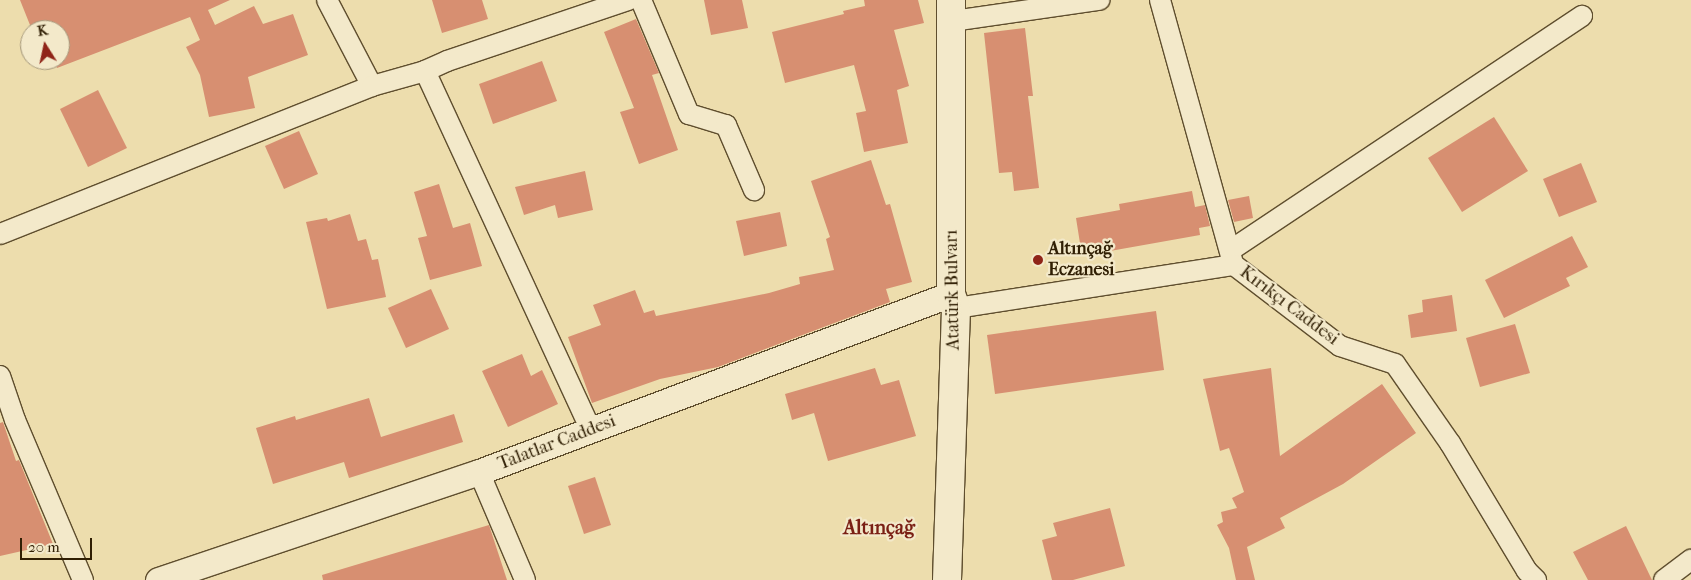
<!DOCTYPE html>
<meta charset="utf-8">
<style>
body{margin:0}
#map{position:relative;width:1691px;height:580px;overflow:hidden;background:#edddad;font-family:"IM FELL French Canon",serif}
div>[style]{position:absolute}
.building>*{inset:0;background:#d78f71}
.roads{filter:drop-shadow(1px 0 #5f4e2e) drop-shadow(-1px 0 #5f4e2e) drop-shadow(0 1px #5f4e2e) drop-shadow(0 -1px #5f4e2e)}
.minor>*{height:20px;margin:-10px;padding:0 10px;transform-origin:10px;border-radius:10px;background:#f3e9ca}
.tertiary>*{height:25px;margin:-12.5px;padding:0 12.5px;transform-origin:12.5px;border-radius:12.5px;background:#f3e9ca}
.secondary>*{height:28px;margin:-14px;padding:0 14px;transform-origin:14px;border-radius:14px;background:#f3e9ca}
.dots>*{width:14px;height:14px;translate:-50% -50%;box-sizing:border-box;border:2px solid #f3e9ca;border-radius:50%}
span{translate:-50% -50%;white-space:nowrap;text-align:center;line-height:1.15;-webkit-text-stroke:4.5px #f3e9ca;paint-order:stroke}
.poi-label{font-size:18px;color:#301f04;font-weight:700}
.left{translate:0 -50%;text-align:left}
.street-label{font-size:18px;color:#301f04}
.quarter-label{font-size:20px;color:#7a1f14;font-weight:700}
.north{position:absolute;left:20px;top:20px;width:50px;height:50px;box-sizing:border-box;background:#f3e9ca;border:1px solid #a5987b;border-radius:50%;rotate:350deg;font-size:14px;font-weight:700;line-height:20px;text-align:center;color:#301f04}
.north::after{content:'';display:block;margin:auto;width:18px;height:22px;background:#8f2418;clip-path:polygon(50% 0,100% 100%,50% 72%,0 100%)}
.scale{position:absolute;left:20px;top:538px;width:72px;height:22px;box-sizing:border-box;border:2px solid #301f04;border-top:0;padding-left:6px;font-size:15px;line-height:18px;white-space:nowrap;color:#301f04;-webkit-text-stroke:4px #f3e9ca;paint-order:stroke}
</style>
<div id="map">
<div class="building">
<i style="clip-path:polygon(20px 0,230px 0,208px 10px,215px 25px,254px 6px,263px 24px,293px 14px,308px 55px,248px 77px,255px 108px,209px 117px,200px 75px,186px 47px,200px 40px,190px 17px,57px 68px,53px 60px,60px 60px,60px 30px,32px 30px)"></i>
<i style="clip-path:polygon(432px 0,482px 0,488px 19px,442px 33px)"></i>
<i style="clip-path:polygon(704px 0,742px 0,748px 28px,711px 35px)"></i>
<i style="clip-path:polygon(864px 0,918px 0,924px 23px,894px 30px,909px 86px,897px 90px,908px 143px,864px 152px,856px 113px,866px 111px,854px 65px,785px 83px,772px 32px,844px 14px,843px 11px,865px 6px)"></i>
<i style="clip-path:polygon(636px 19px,659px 73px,652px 75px,678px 150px,639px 164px,620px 112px,634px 108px,604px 32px)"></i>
<i style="clip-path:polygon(1025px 28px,1033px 96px,1028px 96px,1039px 188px,1014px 191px,1012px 172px,999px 173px,984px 33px)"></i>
<i style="clip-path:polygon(542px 61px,557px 101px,493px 124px,479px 84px)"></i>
<i style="clip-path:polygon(98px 90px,127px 148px,88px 167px,60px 109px)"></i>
<i style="clip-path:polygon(1494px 117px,1528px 171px,1462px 212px,1428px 158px)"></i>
<i style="clip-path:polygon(299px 131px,318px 174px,284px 189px,265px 146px)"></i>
<i style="clip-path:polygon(871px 160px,886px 205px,890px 204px,912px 282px,886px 289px,890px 302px,718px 367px,660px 379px,592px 403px,568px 337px,601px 325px,593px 305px,635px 290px,644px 313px,654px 310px,656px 316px,769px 293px,800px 284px,799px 277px,834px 270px,826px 239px,830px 237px,811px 181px)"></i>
<i style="clip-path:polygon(1581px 163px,1597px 202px,1559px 217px,1543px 179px)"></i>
<i style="clip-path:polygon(585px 171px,593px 210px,558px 218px,555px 205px,524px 215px,515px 187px)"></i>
<i style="clip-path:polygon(439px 184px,453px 228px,470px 223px,482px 266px,430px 280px,418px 238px,427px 236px,414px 192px)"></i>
<i style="clip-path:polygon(1192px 191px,1195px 207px,1205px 205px,1210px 226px,1199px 228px,1200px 235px,1082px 256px,1076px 218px,1120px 210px,1119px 204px)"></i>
<i style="clip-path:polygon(1249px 196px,1253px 218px,1234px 222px,1228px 200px)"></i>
<i style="clip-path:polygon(780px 212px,787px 246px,744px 256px,736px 221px)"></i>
<i style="clip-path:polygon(350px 214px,358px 241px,366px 239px,372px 260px,378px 259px,386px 297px,327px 309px,306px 222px,327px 218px,328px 221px)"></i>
<i style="clip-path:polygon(1572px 236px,1588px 267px,1566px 278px,1570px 286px,1504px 318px,1485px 280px)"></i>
<i style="clip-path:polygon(431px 289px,449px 329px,406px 348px,388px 308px)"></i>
<i style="clip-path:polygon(1452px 295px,1457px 331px,1411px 338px,1408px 315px,1423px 312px,1422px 300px)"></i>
<i style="clip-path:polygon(1156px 311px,1164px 370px,995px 394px,987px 335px)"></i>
<i style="clip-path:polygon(1515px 324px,1530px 373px,1480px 387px,1466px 338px)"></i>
<i style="clip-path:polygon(522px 354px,531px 376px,542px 370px,558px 404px,508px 427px,482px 371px)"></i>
<i style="clip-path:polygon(875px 368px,881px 385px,899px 380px,916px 436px,828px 461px,814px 413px,792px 420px,785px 394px)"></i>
<i style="clip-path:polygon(1271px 368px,1280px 456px,1382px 384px,1416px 433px,1343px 484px,1280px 518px,1285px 528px,1247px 547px,1255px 580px,1236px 580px,1229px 548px,1217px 525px,1223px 522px,1221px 512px,1237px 508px,1232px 498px,1244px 492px,1229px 448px,1220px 451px,1203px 379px)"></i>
<i style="clip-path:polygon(369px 398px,381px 437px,454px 414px,463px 442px,349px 478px,344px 462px,273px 484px,256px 428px,295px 416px,296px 420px)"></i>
<i style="clip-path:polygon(3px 422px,16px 461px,19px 460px,53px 544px,0 556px,0 423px)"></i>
<i style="clip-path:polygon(595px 477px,611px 525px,584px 534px,568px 486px)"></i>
<i style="clip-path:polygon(1110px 508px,1125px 566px,1073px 580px,1052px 580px,1042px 540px,1057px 536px,1053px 523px)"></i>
<i style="clip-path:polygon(489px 525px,507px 580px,323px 580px,322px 575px)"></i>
<i style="clip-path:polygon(1626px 526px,1652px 580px,1588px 580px,1573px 552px)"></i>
</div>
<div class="roads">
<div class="minor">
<i style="left:327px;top:0;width:97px;rotate:62.4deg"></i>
<i style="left:641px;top:0;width:124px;rotate:67.2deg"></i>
<i style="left:689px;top:114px;width:39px;rotate:17deg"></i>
<i style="left:726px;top:125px;width:71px;rotate:66.7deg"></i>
<i style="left:1160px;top:0;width:273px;rotate:74.5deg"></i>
<i style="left:953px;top:21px;width:148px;rotate:-8.2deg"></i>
<i style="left:425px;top:71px;width:396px;rotate:65.2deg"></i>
<i style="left:0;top:234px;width:400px;rotate:-21.7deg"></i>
<i style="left:372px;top:86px;width:55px;rotate:-15.8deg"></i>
<i style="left:425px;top:71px;width:24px;rotate:-24deg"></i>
<i style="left:447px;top:61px;width:191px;rotate:-18.6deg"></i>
<i style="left:1231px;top:250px;width:422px;rotate:-33.7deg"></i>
<i style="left:956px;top:308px;width:281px;rotate:-8.8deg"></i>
<i style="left:1234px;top:265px;width:133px;rotate:37.4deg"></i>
<i style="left:1340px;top:346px;width:58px;rotate:18.1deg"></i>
<i style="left:1395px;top:364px;width:96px;rotate:55.2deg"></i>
<i style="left:1450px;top:443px;width:149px;rotate:59deg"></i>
<i style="left:1527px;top:571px;width:13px;rotate:45deg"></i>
<i style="left:0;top:376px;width:46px;rotate:71.2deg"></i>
<i style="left:15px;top:420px;width:174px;rotate:67deg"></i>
<i style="left:479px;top:472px;width:117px;rotate:66.9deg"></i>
<i style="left:1664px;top:580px;width:34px;rotate:-37deg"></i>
</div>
<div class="tertiary">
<i style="left:158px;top:580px;width:339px;rotate:-18.6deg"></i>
<i style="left:479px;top:472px;width:504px;rotate:-20.66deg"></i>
</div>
<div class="secondary">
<i style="left:947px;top:580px;width:272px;rotate:-88.1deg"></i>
<i style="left:956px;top:308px;width:15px;rotate:-110deg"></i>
<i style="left:951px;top:294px;width:294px;rotate:-90deg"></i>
</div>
</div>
<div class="dots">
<i style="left:1038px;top:260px;background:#8f2418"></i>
</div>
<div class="poi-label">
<span class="left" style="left:1048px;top:260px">Altınçağ<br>Eczanesi</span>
</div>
<div class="street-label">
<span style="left:953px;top:290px;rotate:-91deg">Atatürk Bulvarı</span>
<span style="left:1289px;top:306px;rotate:37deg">Kırıkçı Caddesi</span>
<span style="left:557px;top:443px;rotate:-21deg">Talatlar Caddesi</span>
</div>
<div class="quarter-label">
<span style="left:879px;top:527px">Altınçağ</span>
</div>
<div class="north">K</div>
<div class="scale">20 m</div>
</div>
